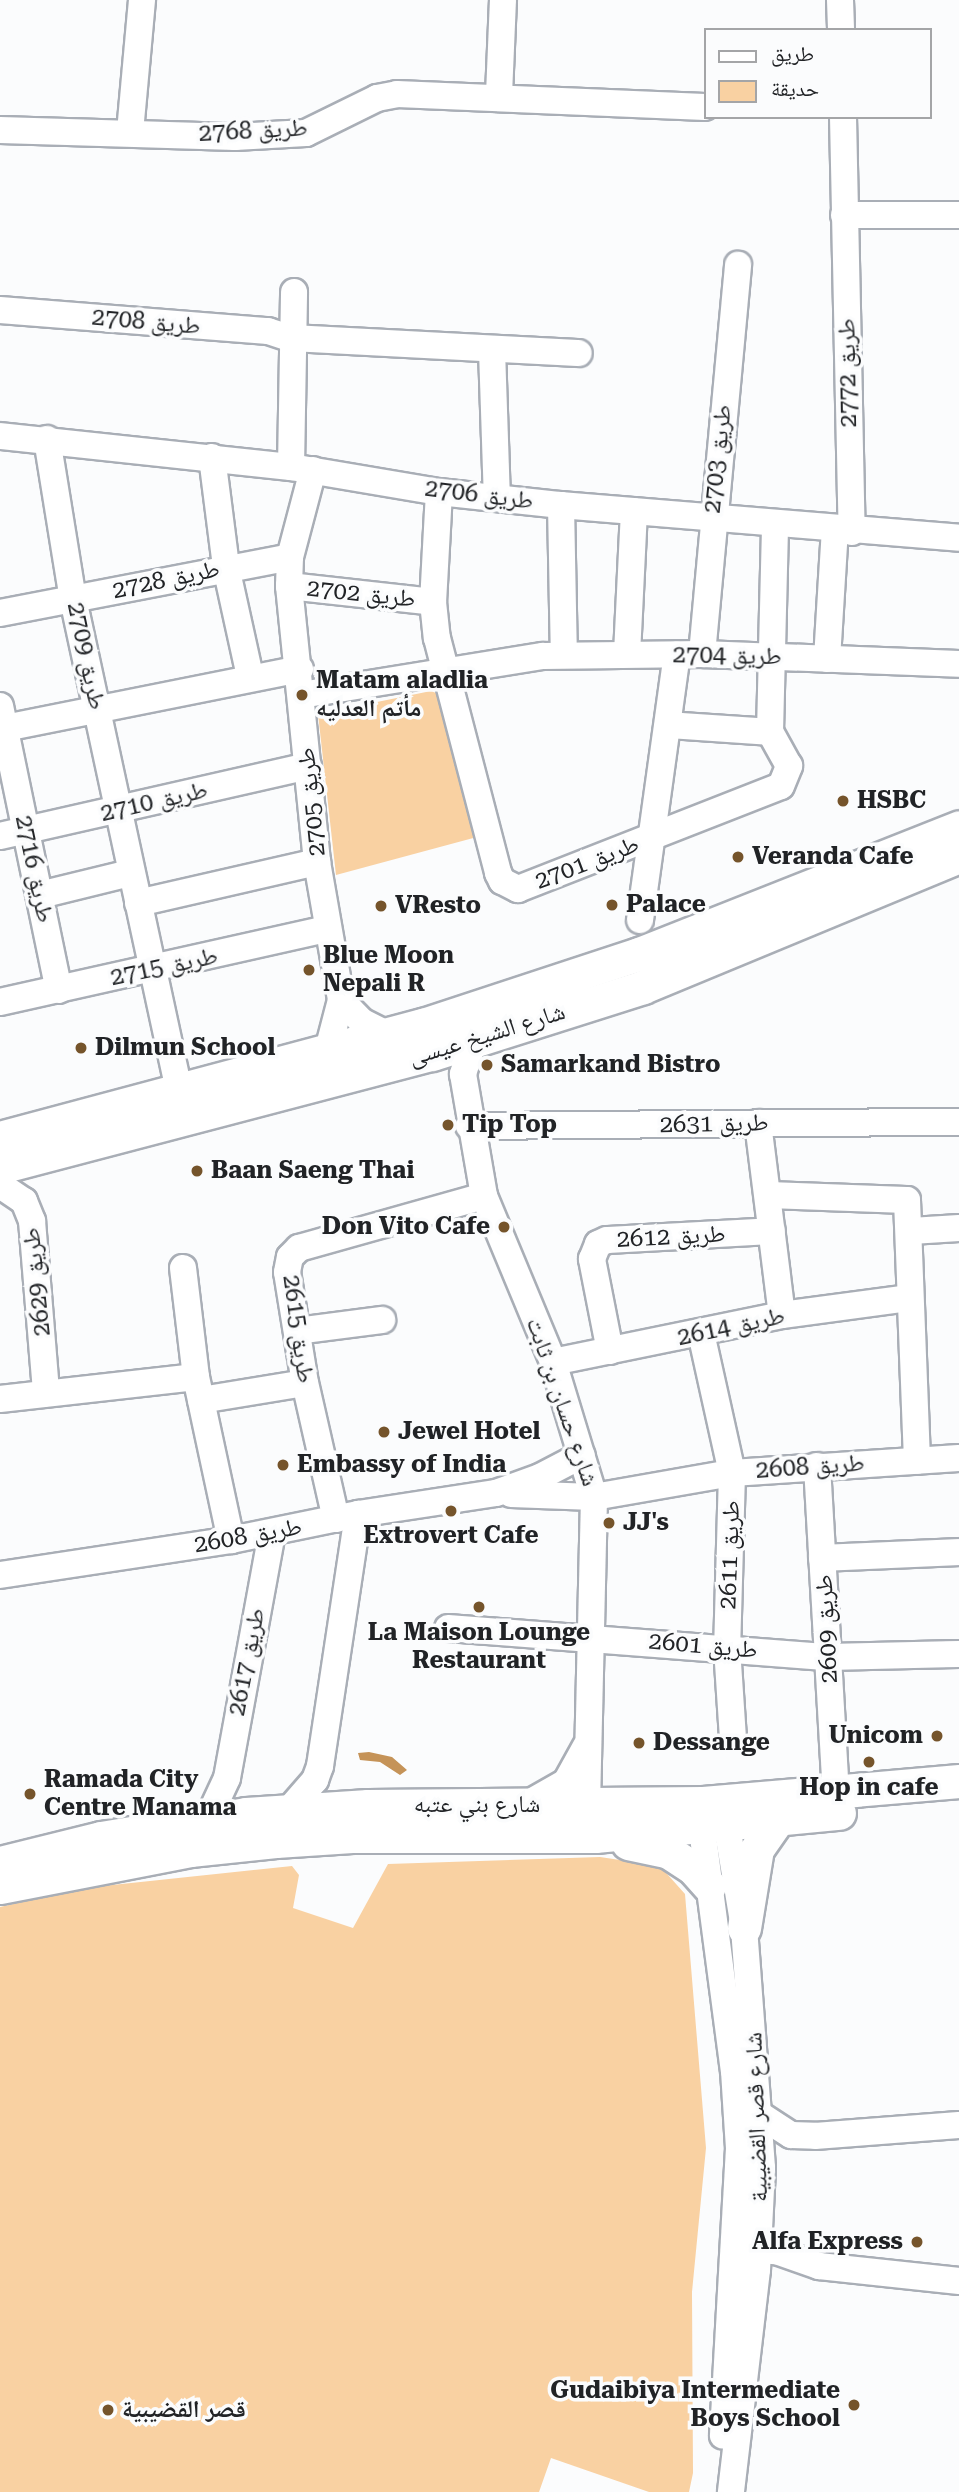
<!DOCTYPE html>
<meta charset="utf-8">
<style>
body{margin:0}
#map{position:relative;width:959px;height:2492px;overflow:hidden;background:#fbfcfd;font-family:"Roboto Serif","Noto Naskh Arabic",serif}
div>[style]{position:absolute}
.green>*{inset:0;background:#f9d1a2}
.water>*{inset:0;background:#c59358}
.roads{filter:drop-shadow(2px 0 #a9aeb6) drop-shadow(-2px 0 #a9aeb6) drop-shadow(0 2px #a9aeb6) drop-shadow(0 -2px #a9aeb6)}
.minor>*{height:26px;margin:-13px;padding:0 13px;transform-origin:13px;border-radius:13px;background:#fff}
.major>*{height:33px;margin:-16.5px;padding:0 16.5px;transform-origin:16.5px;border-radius:16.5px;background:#fff}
.dots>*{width:19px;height:19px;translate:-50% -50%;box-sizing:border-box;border:4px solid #fbfcfd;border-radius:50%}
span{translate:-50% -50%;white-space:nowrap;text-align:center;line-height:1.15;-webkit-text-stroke:7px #fbfcfd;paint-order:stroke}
.street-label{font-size:24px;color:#212326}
.poi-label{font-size:24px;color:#212326;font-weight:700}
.left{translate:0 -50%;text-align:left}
.right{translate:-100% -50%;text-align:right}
.legend{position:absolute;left:704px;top:28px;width:228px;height:91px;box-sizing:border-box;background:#fbfcfd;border:2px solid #a4a5a7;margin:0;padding:9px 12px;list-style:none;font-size:21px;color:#212326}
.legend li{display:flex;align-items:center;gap:14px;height:35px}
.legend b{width:35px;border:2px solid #a4a5a7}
</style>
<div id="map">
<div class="green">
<i style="clip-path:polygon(431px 691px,441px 695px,477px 837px,336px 875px,318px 714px)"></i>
<i style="clip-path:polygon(600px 1857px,660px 1866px,685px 1894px,706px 2148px,692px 2292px,693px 2473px,689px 2492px,649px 2492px,551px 2458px,539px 2492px,0 2492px,0 1907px,84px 1888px,292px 1866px,299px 1875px,293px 1908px,353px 1928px,388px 1864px)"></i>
</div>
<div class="water">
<i style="clip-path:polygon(369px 1752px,392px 1757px,407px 1770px,400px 1775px,380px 1762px,360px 1760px,358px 1753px)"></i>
</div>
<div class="roads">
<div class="minor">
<i style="left:840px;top:0;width:30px;rotate:88deg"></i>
<i style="left:499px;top:95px;width:95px;rotate:-87.6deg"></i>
<i style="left:843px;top:117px;width:415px;rotate:88.8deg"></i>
<i style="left:0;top:130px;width:235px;rotate:1.7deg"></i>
<i style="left:235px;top:137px;width:71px;rotate:-3.2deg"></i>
<i style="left:306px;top:133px;width:79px;rotate:-26.2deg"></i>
<i style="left:377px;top:98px;width:20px;rotate:-11deg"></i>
<i style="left:397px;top:94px;width:308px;rotate:2.4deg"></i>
<i style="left:130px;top:132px;width:133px;rotate:-84.8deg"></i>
<i style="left:844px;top:215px;width:115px"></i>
<i style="left:0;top:310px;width:269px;rotate:4.5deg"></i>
<i style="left:268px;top:331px;width:23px;rotate:18deg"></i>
<i style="left:290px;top:338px;width:289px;rotate:3deg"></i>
<i style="left:492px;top:350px;width:148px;rotate:88.1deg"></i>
<i style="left:0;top:436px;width:293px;rotate:6.1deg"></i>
<i style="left:291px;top:467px;width:150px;rotate:9.6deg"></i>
<i style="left:439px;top:492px;width:123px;rotate:6.1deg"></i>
<i style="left:561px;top:505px;width:399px;rotate:4.7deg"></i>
<i style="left:47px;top:439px;width:162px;rotate:80.8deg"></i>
<i style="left:73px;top:599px;width:502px;rotate:77.82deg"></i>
<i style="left:212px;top:457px;width:111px;rotate:82.7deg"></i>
<i style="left:226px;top:567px;width:112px;rotate:77.6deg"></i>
<i style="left:291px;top:467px;width:175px;rotate:-89deg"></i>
<i style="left:313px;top:470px;width:90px;rotate:104.8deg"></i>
<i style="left:290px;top:557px;width:29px;rotate:92deg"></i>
<i style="left:289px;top:586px;width:277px;rotate:84.2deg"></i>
<i style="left:317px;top:862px;width:140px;rotate:80.1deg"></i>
<i style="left:341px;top:1000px;width:52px;rotate:104.6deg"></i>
<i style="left:439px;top:492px;width:110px;rotate:93.1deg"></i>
<i style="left:433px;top:602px;width:36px;rotate:84deg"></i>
<i style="left:437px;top:638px;width:243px;rotate:75.4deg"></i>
<i style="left:498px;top:873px;width:9px;rotate:63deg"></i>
<i style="left:502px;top:881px;width:18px;rotate:27deg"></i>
<i style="left:518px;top:889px;width:282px;rotate:-21.4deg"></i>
<i style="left:781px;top:786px;width:22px;rotate:-68deg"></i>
<i style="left:789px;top:766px;width:39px;rotate:-119deg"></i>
<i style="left:770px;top:732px;width:206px;rotate:-88.6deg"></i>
<i style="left:561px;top:505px;width:150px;rotate:88.9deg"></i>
<i style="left:289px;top:586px;width:145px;rotate:6.3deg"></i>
<i style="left:0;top:613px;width:295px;rotate:-10.9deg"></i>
<i style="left:627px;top:654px;width:143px;rotate:-87.2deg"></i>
<i style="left:702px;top:654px;width:391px;rotate:-84.7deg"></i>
<i style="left:827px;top:659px;width:129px;rotate:-86.5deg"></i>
<i style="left:301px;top:695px;width:245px;rotate:-9.2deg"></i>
<i style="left:543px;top:656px;width:159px;rotate:-0.7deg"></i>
<i style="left:702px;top:654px;width:257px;rotate:2.2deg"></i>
<i style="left:0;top:706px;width:290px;rotate:78.3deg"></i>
<i style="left:668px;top:725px;width:102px;rotate:3.9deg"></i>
<i style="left:0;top:729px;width:306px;rotate:-11.3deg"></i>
<i style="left:0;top:836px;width:316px;rotate:-12.8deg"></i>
<i style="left:40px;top:895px;width:93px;rotate:-13.7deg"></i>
<i style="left:138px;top:903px;width:184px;rotate:-12.9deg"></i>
<i style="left:640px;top:920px;width:268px;rotate:-82.1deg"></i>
<i style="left:341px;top:1000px;width:29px;rotate:46deg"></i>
<i style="left:361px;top:1021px;width:29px;rotate:27deg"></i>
<i style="left:0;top:1002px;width:335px;rotate:-12.6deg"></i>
<i style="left:474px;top:1040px;width:36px;rotate:108deg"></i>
<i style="left:463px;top:1074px;width:124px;rotate:80.2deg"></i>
<i style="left:484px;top:1196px;width:180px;rotate:67.4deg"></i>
<i style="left:553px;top:1362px;width:141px;rotate:73.1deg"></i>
<i style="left:594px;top:1497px;width:309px;rotate:91.3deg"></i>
<i style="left:758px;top:1123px;width:193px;rotate:82.9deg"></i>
<i style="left:469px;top:1126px;width:490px;rotate:-0.5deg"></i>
<i style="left:0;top:1185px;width:29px;rotate:34deg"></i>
<i style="left:24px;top:1201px;width:22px;rotate:68deg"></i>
<i style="left:32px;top:1221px;width:173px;rotate:85.3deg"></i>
<i style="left:768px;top:1195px;width:139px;rotate:2.1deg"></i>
<i style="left:907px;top:1200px;width:261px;rotate:87.8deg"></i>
<i style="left:911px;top:1231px;width:48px;rotate:-3.6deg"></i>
<i style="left:183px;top:1268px;width:110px;rotate:83.2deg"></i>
<i style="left:196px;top:1377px;width:167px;rotate:77.9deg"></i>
<i style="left:297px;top:1331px;width:86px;rotate:-7.4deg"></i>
<i style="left:701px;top:1333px;width:143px;rotate:77.5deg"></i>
<i style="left:732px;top:1473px;width:175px;rotate:91.6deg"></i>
<i style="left:727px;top:1648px;width:90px;rotate:86.2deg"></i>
<i style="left:610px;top:1351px;width:94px;rotate:-101.1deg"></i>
<i style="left:592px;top:1259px;width:16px;rotate:-68deg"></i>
<i style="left:598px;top:1244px;width:10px;rotate:-24deg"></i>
<i style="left:607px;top:1240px;width:165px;rotate:-3.1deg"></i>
<i style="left:553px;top:1362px;width:234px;rotate:-11.6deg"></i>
<i style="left:782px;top:1315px;width:129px;rotate:-7.6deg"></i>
<i style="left:0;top:1399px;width:197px;rotate:-6.4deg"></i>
<i style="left:201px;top:1400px;width:105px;rotate:-9.3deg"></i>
<i style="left:817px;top:1466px;width:326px;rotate:86.7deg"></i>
<i style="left:511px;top:1494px;width:83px;rotate:2.1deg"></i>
<i style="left:594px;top:1497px;width:140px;rotate:-9.9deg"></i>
<i style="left:732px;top:1473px;width:227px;rotate:-3.8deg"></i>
<i style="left:336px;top:1519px;width:139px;rotate:-102.8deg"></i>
<i style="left:305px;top:1383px;width:112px;rotate:-99.2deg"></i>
<i style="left:287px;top:1272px;width:15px;rotate:-79deg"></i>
<i style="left:290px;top:1257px;width:13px;rotate:-45deg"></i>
<i style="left:299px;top:1248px;width:192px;rotate:-15.7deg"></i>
<i style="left:822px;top:1558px;width:137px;rotate:-2.5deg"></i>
<i style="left:0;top:1575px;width:234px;rotate:-8.6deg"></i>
<i style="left:231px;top:1540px;width:130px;rotate:-11.6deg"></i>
<i style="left:358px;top:1514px;width:140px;rotate:-8.7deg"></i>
<i style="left:496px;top:1493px;width:47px;rotate:-20deg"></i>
<i style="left:540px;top:1477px;width:47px;rotate:-27.6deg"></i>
<i style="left:448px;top:1628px;width:381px;rotate:4.4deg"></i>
<i style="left:828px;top:1657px;width:131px;rotate:-1.3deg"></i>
<i style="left:529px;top:1803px;width:43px;rotate:-29.6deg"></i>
<i style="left:566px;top:1782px;width:41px;rotate:-60.9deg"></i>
<i style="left:708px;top:1809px;width:21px;rotate:107deg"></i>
<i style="left:702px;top:1829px;width:244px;rotate:82.5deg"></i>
<i style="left:734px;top:2071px;width:77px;rotate:86.3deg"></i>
<i style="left:739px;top:2148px;width:288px;rotate:93.2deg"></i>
<i style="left:714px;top:1810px;width:21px;rotate:51deg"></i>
<i style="left:727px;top:1826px;width:103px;rotate:80.5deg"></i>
<i style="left:744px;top:1928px;width:241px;rotate:85.7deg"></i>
<i style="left:762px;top:2168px;width:102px;rotate:92.8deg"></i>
<i style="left:757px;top:2270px;width:224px;rotate:96.7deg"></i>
<i style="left:287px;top:1812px;width:43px;rotate:-48.8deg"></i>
<i style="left:315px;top:1780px;width:15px;rotate:-70deg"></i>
<i style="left:320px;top:1766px;width:255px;rotate:-81.4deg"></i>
<i style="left:208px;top:1819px;width:45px;rotate:-65.1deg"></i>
<i style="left:227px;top:1778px;width:249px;rotate:-79.6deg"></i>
<i style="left:760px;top:2115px;width:37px;rotate:33deg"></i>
<i style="left:791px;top:2135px;width:24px;rotate:2deg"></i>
<i style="left:815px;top:2136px;width:144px;rotate:-4.4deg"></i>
<i style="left:744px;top:2249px;width:32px;rotate:4deg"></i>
<i style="left:776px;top:2251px;width:46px;rotate:19.2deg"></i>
<i style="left:819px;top:2266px;width:141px;rotate:6.1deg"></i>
</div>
<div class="major">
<i style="left:0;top:1138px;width:438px;rotate:-15deg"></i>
<i style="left:423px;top:1025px;width:227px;rotate:-18.2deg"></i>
<i style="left:639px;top:954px;width:344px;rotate:-21.6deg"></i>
<i style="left:0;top:1167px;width:447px;rotate:-14.7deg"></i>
<i style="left:432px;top:1054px;width:221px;rotate:-17.6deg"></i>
<i style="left:643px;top:987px;width:342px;rotate:-22.5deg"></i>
<i style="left:628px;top:1843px;width:40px;rotate:12deg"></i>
<i style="left:667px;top:1851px;width:31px;rotate:33deg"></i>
<i style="left:693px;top:1868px;width:24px;rotate:48deg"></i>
<i style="left:0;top:1863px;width:104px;rotate:-13.9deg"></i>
<i style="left:101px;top:1838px;width:147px;rotate:-9.4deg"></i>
<i style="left:246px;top:1814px;width:122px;rotate:-3.8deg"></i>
<i style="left:368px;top:1806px;width:335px;rotate:-0.5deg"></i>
<i style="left:703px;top:1803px;width:257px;rotate:-4.9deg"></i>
<i style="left:0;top:1887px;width:194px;rotate:-11deg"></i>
<i style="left:190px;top:1850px;width:86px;rotate:-6deg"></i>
<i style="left:276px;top:1841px;width:76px;rotate:-3.8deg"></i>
<i style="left:352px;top:1836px;width:243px"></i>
<i style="left:595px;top:1836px;width:245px;rotate:-5.4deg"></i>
<i style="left:744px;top:1928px;width:80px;rotate:-80.7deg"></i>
<i style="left:757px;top:1849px;width:35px;rotate:-55deg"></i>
</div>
</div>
<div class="dots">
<i style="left:302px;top:695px;background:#75542b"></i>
<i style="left:843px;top:801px;background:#75542b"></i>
<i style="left:738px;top:857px;background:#75542b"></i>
<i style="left:612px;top:905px;background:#75542b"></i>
<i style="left:381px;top:906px;background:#75542b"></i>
<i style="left:309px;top:970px;background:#75542b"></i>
<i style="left:81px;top:1048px;background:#75542b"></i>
<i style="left:487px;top:1065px;background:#75542b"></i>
<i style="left:448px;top:1125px;background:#75542b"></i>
<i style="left:197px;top:1171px;background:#75542b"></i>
<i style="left:504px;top:1227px;background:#75542b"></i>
<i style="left:384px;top:1432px;background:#75542b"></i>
<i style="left:283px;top:1465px;background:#75542b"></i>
<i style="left:451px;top:1511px;background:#75542b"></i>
<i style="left:609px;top:1523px;background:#75542b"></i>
<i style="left:479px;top:1607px;background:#75542b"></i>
<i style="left:937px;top:1736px;background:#75542b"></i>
<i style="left:639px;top:1743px;background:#75542b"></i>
<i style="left:869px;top:1762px;background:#75542b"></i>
<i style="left:30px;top:1794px;background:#75542b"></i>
<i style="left:917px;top:2242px;background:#75542b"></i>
<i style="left:854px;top:2405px;background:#75542b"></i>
<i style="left:108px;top:2410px;background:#75542b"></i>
</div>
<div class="street-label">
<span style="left:253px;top:131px;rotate:-3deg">طريق 2768</span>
<span style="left:146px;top:322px;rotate:5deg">طريق 2708</span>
<span style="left:848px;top:373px;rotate:-91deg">طريق 2772</span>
<span style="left:718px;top:459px;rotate:-84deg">طريق 2703</span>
<span style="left:479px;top:495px;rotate:7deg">طريق 2706</span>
<span style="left:166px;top:580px;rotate:-12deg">طريق 2728</span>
<span style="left:361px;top:594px;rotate:6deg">طريق 2702</span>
<span style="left:86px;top:656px;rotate:78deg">طريق 2709</span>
<span style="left:727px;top:656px;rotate:1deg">طريق 2704</span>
<span style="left:154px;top:802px;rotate:-13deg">طريق 2710</span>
<span style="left:312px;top:802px;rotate:-96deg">طريق 2705</span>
<span style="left:587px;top:863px;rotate:-21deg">طريق 2701</span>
<span style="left:34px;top:869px;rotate:78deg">طريق 2716</span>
<span style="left:164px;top:967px;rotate:-12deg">طريق 2715</span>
<span style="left:487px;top:1035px;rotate:-17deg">شارع الشيخ عيسى</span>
<span style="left:714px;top:1124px;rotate:-1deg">طريق 2631</span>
<span style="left:671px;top:1237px;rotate:-3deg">طريق 2612</span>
<span style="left:37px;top:1282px;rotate:-96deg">طريق 2629</span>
<span style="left:731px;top:1327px;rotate:-12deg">طريق 2614</span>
<span style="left:298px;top:1329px;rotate:82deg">طريق 2615</span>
<span style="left:562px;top:1402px;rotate:71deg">شارع حسان بن ثابت</span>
<span style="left:810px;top:1467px;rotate:-4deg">طريق 2608</span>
<span style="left:248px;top:1536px;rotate:-10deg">طريق 2608</span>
<span style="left:730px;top:1555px;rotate:-88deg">طريق 2611</span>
<span style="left:827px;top:1629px;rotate:-93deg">طريق 2609</span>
<span style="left:703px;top:1646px;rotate:5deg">طريق 2601</span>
<span style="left:247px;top:1662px;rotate:-79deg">طريق 2617</span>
<span style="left:477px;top:1805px">شارع بني عتبه</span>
<span style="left:757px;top:2117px;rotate:-92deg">شارع قصر القضيبية</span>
</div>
<div class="poi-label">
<span class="left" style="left:316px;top:695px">Matam aladlia<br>مأتم العدليه</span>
<span class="left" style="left:857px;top:801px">HSBC</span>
<span class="left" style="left:752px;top:857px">Veranda Cafe</span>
<span class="left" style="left:626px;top:905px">Palace</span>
<span class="left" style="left:395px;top:906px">VResto</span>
<span class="left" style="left:323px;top:970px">Blue Moon<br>Nepali R</span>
<span class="left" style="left:95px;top:1048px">Dilmun School</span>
<span class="left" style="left:501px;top:1065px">Samarkand Bistro</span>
<span class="left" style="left:462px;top:1125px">Tip Top</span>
<span class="left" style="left:211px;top:1171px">Baan Saeng Thai</span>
<span class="right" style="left:490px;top:1227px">Don Vito Cafe</span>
<span class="left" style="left:398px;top:1432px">Jewel Hotel</span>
<span class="left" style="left:297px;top:1465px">Embassy of India</span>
<span class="left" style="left:623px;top:1523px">JJ's</span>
<span style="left:451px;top:1536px">Extrovert Cafe</span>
<span style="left:479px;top:1647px">La Maison Lounge<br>Restaurant</span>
<span class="right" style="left:923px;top:1736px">Unicom</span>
<span class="left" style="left:653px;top:1743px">Dessange</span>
<span class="left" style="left:44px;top:1794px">Ramada City<br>Centre Manama</span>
<span style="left:869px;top:1788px">Hop in cafe</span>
<span class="right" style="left:903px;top:2242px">Alfa Express</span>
<span class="right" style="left:840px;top:2405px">Gudaibiya Intermediate<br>Boys School</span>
<span class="left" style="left:122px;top:2410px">قصر القضيبية</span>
</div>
<ul class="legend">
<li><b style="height:9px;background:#fff"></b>طريق</li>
<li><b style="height:19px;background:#f9d1a2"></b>حديقة</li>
</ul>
</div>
